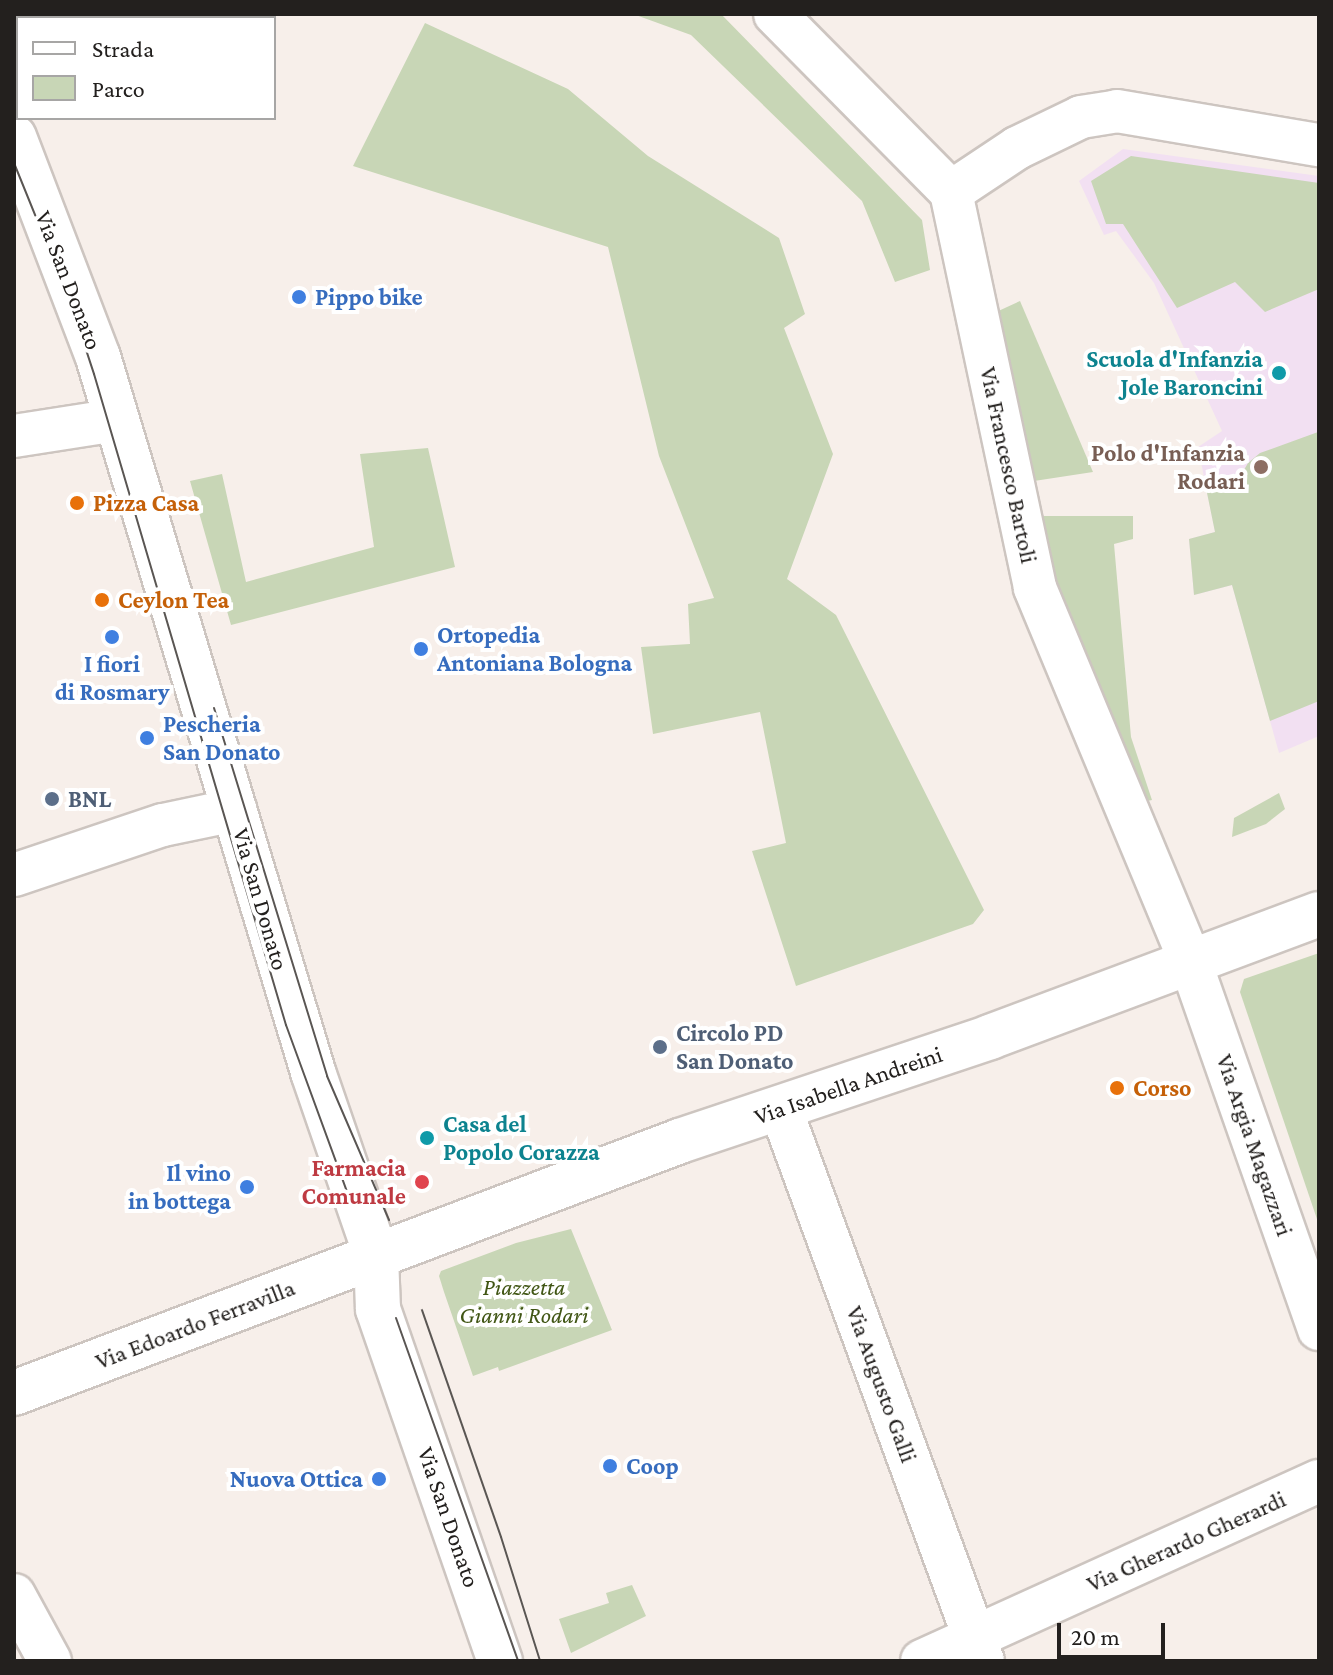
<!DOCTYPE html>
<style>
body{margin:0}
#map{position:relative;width:1333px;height:1675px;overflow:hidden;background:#f7efea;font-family:"Crimson Pro",serif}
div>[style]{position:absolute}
.education>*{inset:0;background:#f2e0f2}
.green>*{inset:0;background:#c8d6b6}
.roads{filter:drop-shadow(2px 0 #cdc5c0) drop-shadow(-2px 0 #cdc5c0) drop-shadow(0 2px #cdc5c0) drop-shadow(0 -2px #cdc5c0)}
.street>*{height:42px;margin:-21px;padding:0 21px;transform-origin:21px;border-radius:21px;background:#fff}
.secondary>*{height:44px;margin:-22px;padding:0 22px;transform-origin:22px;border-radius:22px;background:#fff}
.tram>*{height:2px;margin:-1px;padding:0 1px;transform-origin:1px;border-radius:1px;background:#5a5653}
.dots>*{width:22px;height:22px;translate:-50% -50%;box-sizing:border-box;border:4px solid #fff;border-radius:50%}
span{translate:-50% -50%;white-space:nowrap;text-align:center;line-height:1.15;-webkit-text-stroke:8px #fff;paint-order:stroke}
.street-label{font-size:24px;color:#23201e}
.shop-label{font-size:24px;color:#366cbe;font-weight:700}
.left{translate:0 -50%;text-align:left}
.right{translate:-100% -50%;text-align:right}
.culture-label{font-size:24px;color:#0d838f;font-weight:700}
.education-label{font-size:24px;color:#785e54;font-weight:700}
.food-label{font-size:24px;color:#c56008;font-weight:700}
.service-label{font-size:24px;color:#4e5e75;font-weight:700}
.health-label{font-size:24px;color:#be3a42;font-weight:700}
.park-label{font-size:24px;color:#415615;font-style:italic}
.frame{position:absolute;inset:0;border:16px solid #23201e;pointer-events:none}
.legend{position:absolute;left:16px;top:16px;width:260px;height:104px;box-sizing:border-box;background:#fff;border:2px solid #a7a6a5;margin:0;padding:10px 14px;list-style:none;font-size:24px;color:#23201e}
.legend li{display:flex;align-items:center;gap:16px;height:40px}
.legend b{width:40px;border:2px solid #a7a6a5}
.scale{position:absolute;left:1057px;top:1623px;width:108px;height:36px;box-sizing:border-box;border:4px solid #23201e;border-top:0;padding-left:10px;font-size:24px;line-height:28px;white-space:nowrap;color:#23201e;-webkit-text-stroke:6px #fff;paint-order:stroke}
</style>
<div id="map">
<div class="education">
<i style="clip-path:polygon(1123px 149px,1319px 176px,1319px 736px,1279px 753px,1232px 585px,1194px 595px,1189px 539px,1215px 532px,1198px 447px,1222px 431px,1154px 283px,1116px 231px,1104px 235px,1079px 181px)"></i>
</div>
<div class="green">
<i style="clip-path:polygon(633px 14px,721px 14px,922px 220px,930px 270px,895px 282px,862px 201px,691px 35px)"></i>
<i style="clip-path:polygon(425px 23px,568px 89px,648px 156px,779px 238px,805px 314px,784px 328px,833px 454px,787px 579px,836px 615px,984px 910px,973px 924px,796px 986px,752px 851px,786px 843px,760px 712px,653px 734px,641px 647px,690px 644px,688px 604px,714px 598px,659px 456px,608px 247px,353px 166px)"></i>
<i style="clip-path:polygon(1131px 156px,1319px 183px,1319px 289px,1265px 312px,1235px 282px,1177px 308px,1123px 224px,1106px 224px,1091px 181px)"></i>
<i style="clip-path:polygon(1020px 301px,1093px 472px,1034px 481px,994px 313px)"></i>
<i style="clip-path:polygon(1318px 432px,1319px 701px,1270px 721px,1232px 585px,1194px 595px,1189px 539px,1215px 532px,1206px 488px,1241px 475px,1248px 463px,1260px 453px)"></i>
<i style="clip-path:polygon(428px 448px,455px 567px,231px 625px,190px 481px,222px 474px,246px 582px,374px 547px,360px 454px)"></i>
<i style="clip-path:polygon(1040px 516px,1133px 516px,1133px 539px,1114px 544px,1131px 737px,1152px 800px,1138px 803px,1046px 570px)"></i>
<i style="clip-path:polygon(1279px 793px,1285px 809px,1266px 824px,1232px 837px,1234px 818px)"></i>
<i style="clip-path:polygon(1319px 953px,1319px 1225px,1240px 992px,1244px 979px)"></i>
<i style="clip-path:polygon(571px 1229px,612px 1330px,499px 1371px,498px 1367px,473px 1376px,444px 1292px,439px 1276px,441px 1271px,516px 1243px)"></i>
<i style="clip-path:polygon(632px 1585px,646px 1616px,571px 1653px,559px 1619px,609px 1603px,606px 1593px)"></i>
</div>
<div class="roads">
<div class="street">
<i style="left:775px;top:14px;width:250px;rotate:45.3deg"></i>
<i style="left:951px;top:192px;width:405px;rotate:78deg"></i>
<i style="left:1035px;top:588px;width:404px;rotate:67.4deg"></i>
<i style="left:1190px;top:961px;width:390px;rotate:70.7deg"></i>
<i style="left:951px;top:192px;width:79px;rotate:-33.7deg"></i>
<i style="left:1017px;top:148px;width:71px;rotate:-25.8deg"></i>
<i style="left:1081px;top:117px;width:36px;rotate:-9deg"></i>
<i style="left:1117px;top:111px;width:205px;rotate:9.6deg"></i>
<i style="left:14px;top:436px;width:104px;rotate:-8.8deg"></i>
<i style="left:14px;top:875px;width:157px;rotate:-18.6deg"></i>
<i style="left:163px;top:825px;width:74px;rotate:-11.8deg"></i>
<i style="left:780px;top:1107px;width:590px;rotate:69.88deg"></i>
<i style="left:14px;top:1595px;width:75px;rotate:61.4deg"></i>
<i style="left:922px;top:1661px;width:436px;rotate:-24.4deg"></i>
</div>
<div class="secondary">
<i style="left:14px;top:137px;width:235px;rotate:69.1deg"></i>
<i style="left:98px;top:357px;width:747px;rotate:73.26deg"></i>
<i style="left:313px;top:1072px;width:194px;rotate:71deg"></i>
<i style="left:376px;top:1255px;width:54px;rotate:87.9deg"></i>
<i style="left:378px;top:1309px;width:373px;rotate:70.9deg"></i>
<i style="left:14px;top:1393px;width:712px;rotate:-20.73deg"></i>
<i style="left:680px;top:1141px;width:327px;rotate:-18.5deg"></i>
<i style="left:990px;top:1037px;width:351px;rotate:-20.5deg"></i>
</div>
</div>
<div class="tram">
<i style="left:14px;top:163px;width:149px;rotate:67.9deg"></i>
<i style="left:70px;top:301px;width:77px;rotate:71.8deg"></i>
<i style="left:94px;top:374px;width:679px;rotate:73.57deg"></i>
<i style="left:286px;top:1025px;width:183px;rotate:69.9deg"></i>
<i style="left:214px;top:708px;width:385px;rotate:72.9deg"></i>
<i style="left:327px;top:1076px;width:157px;rotate:66.7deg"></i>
<i style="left:422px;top:1310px;width:240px;rotate:70.8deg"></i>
<i style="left:501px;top:1537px;width:130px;rotate:72.5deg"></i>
<i style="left:396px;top:1318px;width:364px;rotate:70.4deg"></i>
</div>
<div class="dots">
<i style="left:299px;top:297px;background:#3f7fe0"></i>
<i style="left:1279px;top:373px;background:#0f9aa8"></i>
<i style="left:1261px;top:467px;background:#8d6e63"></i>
<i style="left:77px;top:503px;background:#e8710a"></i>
<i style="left:102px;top:600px;background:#e8710a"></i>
<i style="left:112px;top:637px;background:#3f7fe0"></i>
<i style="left:421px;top:649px;background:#3f7fe0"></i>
<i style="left:147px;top:738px;background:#3f7fe0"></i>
<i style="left:52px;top:799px;background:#5c6f8a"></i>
<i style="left:660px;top:1047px;background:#5c6f8a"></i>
<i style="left:1117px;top:1088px;background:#e8710a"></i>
<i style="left:427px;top:1138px;background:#0f9aa8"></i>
<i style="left:422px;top:1182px;background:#e0444e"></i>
<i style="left:247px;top:1187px;background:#3f7fe0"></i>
<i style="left:610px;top:1466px;background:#3f7fe0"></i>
<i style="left:379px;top:1479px;background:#3f7fe0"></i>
</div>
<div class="street-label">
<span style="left:69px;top:280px;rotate:69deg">Via San Donato</span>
<span style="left:1009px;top:465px;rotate:78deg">Via Francesco Bartoli</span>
<span style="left:261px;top:899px;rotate:74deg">Via San Donato</span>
<span style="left:848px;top:1085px;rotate:-19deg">Via Isabella Andreini</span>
<span style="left:1255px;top:1145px;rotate:71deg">Via Argia Magazzari</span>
<span style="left:195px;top:1324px;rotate:-21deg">Via Edoardo Ferravilla</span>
<span style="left:882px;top:1384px;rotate:70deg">Via Augusto Galli</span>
<span style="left:449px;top:1517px;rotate:71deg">Via San Donato</span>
<span style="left:1186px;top:1541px;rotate:-24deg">Via Gherardo Gherardi</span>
</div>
<div class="shop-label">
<span class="left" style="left:315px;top:297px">Pippo bike</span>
<span class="left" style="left:437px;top:649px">Ortopedia<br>Antoniana Bologna</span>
<span style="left:112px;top:678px">I fiori<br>di Rosmary</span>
<span class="left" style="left:163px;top:738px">Pescheria<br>San Donato</span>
<span class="right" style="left:231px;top:1187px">Il vino<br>in bottega</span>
<span class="left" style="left:626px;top:1466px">Coop</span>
<span class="right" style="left:363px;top:1479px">Nuova Ottica</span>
</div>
<div class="culture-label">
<span class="right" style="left:1263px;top:373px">Scuola d'Infanzia<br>Jole Baroncini</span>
<span class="left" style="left:443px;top:1138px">Casa del<br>Popolo Corazza</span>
</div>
<div class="education-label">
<span class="right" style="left:1245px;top:467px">Polo d'Infanzia<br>Rodari</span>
</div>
<div class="food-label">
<span class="left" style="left:93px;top:503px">Pizza Casa</span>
<span class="left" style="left:118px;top:600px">Ceylon Tea</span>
<span class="left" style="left:1133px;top:1088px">Corso</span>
</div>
<div class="service-label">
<span class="left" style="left:68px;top:799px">BNL</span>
<span class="left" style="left:676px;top:1047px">Circolo PD<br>San Donato</span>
</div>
<div class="health-label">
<span class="right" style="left:406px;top:1182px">Farmacia<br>Comunale</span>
</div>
<div class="park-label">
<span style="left:524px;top:1301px">Piazzetta<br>Gianni Rodari</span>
</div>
<div class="frame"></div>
<ul class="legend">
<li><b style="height:10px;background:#fff"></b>Strada</li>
<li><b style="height:22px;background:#c8d6b6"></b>Parco</li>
</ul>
<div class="scale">20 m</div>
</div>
